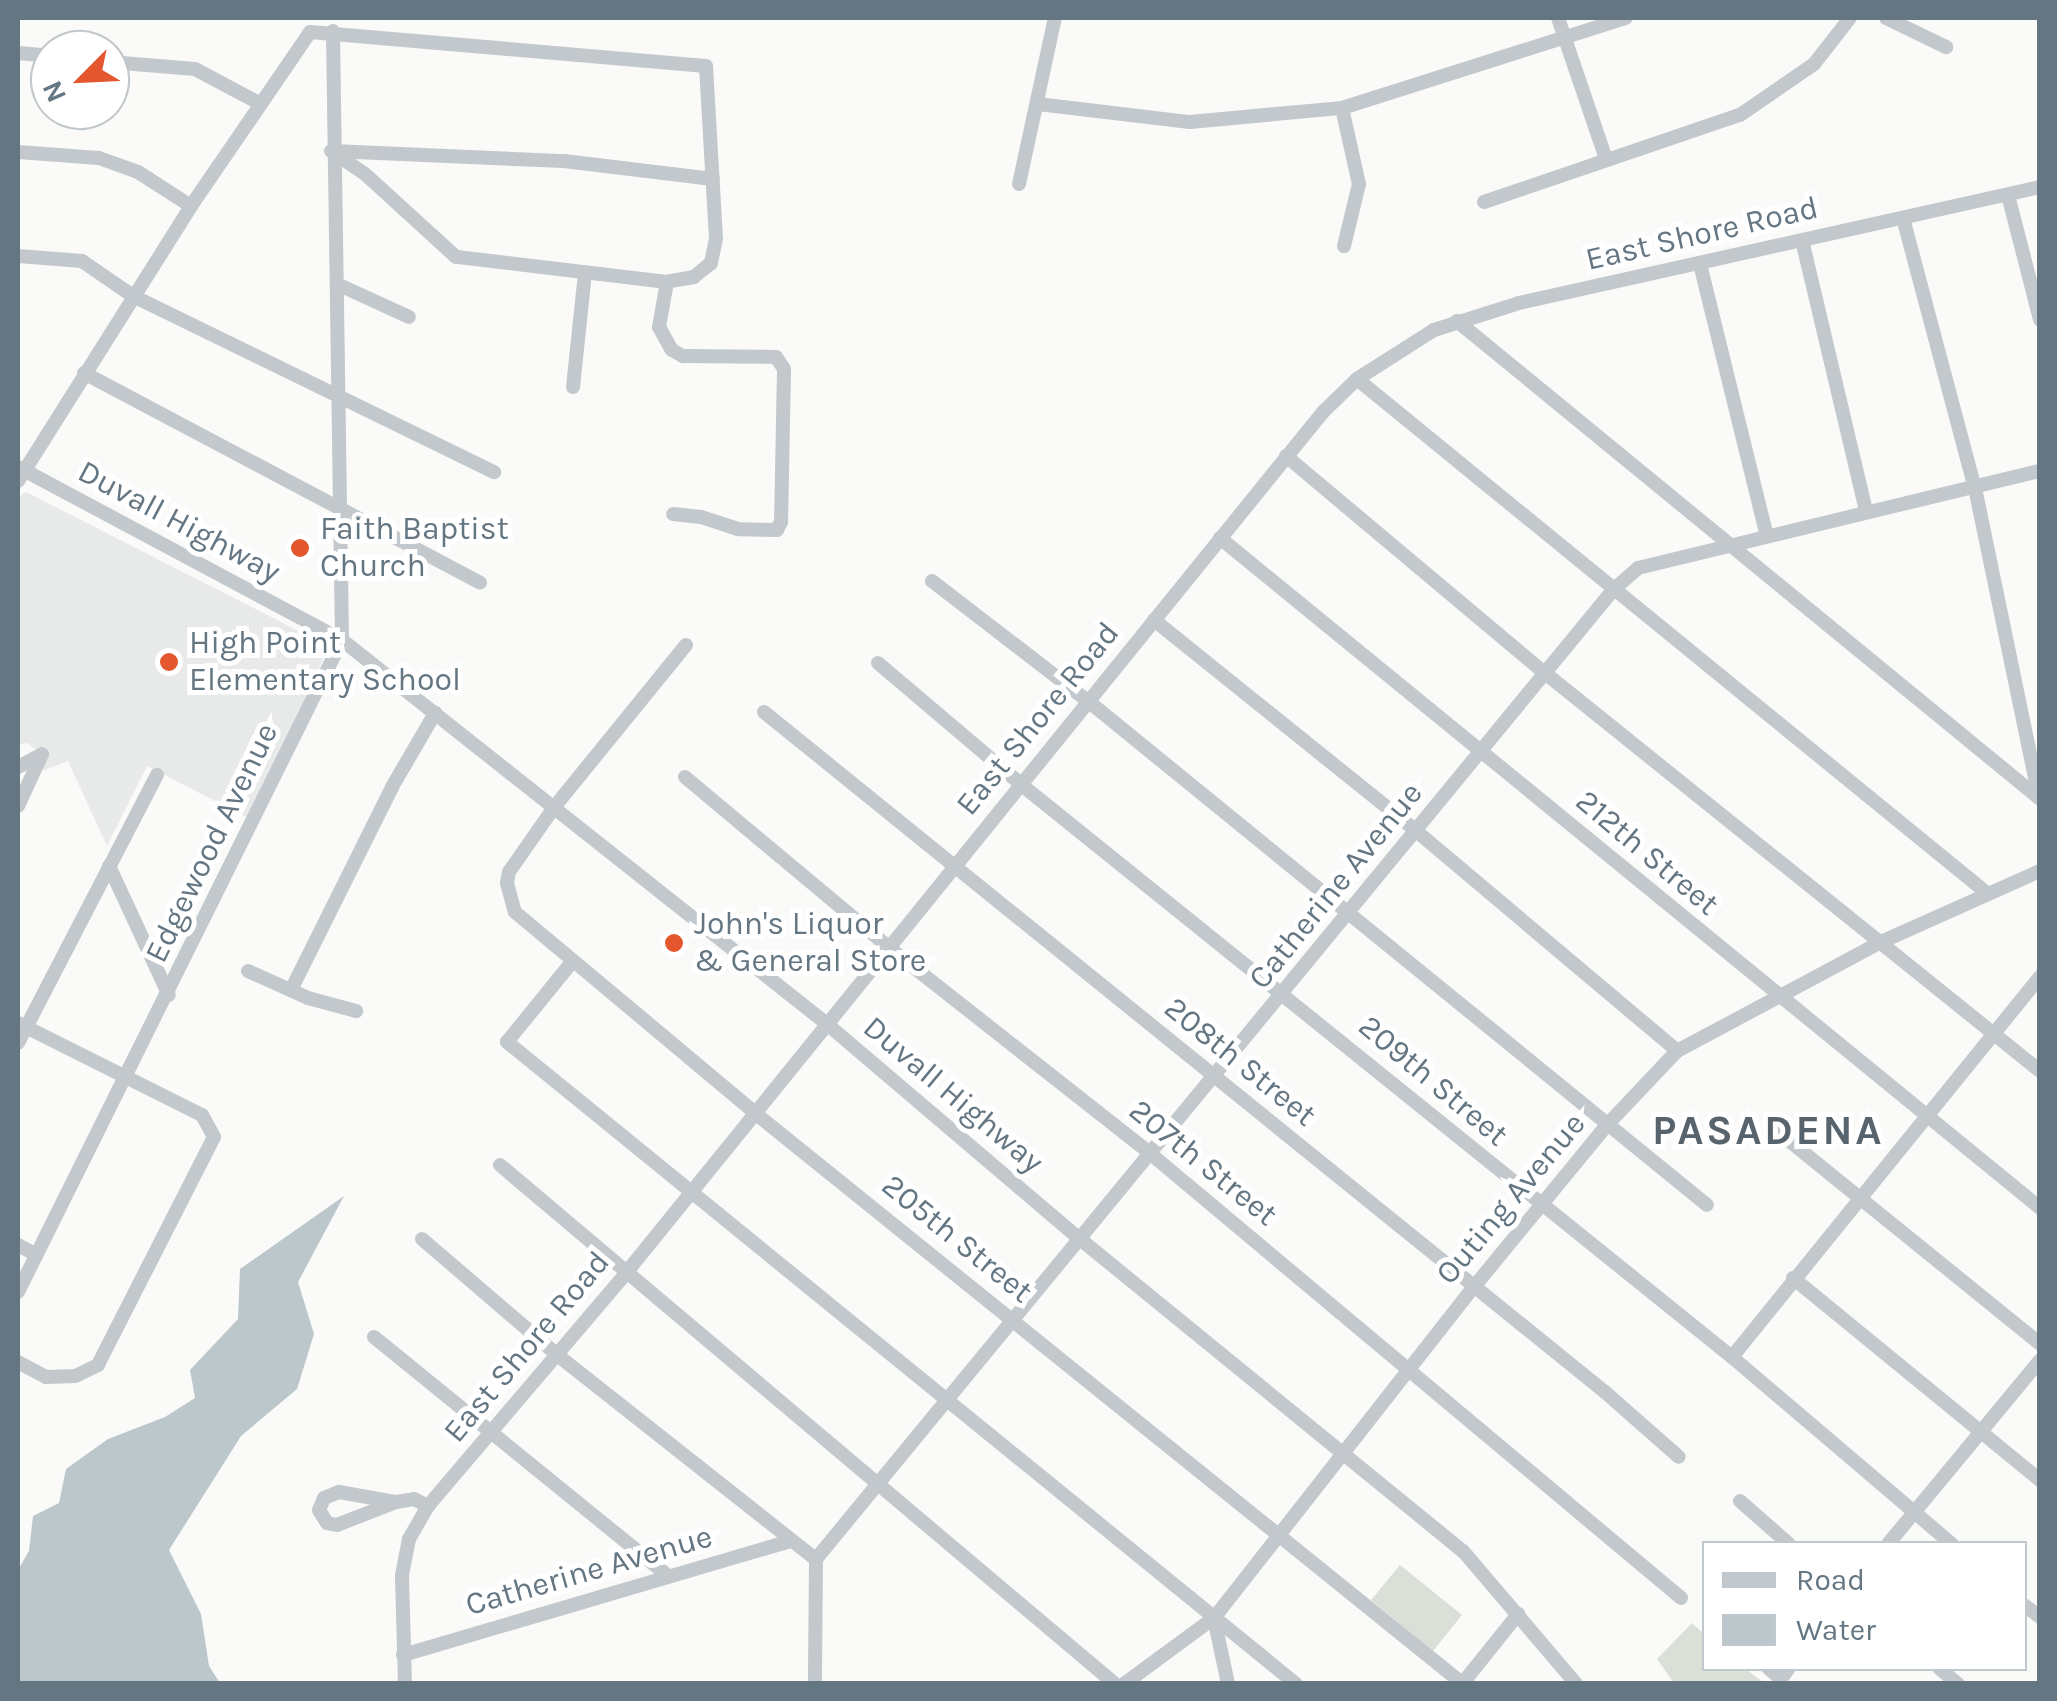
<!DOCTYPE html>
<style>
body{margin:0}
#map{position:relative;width:2057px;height:1701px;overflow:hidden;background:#fafaf8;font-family:Karla,sans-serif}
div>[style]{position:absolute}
.built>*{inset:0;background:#e8e9e9}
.green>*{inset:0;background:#dadfd7}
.water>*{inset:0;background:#bbc7cb}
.minor>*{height:14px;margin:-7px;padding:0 7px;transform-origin:7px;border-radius:7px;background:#c3c8cc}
.dots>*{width:28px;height:28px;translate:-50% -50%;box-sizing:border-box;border:5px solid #fff;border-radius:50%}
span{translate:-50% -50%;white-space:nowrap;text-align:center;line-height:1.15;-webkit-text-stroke:10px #fff;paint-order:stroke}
.street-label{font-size:32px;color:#657683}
.poi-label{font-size:32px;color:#657683}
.left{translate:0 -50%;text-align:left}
.district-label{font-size:42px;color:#57646e;font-weight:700;letter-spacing:2.5px}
.frame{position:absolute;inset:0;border:20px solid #657683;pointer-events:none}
.legend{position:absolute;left:1702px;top:1541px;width:325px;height:130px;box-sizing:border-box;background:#fff;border:2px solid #c1c8cd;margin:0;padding:12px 18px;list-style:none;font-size:30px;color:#657683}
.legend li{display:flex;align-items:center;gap:20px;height:50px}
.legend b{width:50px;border:2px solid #c1c8cd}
.north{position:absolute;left:30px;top:30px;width:100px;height:100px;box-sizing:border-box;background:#fff;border:2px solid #c1c8cd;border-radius:50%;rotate:246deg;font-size:28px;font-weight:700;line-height:40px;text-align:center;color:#657683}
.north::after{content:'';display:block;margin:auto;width:35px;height:45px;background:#e4572e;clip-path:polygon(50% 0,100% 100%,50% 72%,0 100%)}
</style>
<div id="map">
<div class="built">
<i style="clip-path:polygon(26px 492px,324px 644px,326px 651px,315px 679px,246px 817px,147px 766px,107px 846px,68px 761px,43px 771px,42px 754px,27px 743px,18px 745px,18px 497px)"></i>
</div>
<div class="green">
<i style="clip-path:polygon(1400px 1565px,1462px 1615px,1433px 1651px,1371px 1600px)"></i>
<i style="clip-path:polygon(1692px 1623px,1704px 1634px,1704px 1668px,1746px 1669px,1764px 1683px,1674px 1683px,1657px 1659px)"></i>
</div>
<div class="water">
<i style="clip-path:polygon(344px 1196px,298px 1282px,314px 1334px,297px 1389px,241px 1436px,169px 1550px,201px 1614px,209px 1666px,220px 1683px,18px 1683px,18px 1570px,29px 1551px,33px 1516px,59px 1503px,66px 1469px,108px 1439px,165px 1417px,195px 1398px,190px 1370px,238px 1319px,240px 1269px)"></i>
</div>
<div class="minor">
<i style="left:1558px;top:18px;width:149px;rotate:71.2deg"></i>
<i style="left:1886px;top:18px;width:67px;rotate:25.8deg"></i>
<i style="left:18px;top:53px;width:32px;rotate:5deg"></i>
<i style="left:110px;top:62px;width:85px;rotate:4.7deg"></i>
<i style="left:195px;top:69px;width:72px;rotate:28deg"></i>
<i style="left:1038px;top:104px;width:153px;rotate:6.8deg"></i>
<i style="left:1190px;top:122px;width:153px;rotate:-5.3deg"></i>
<i style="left:1342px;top:108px;width:298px;rotate:-17.6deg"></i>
<i style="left:1342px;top:108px;width:78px;rotate:77.4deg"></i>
<i style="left:1359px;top:184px;width:64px;rotate:103.6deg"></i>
<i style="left:332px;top:151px;width:232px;rotate:2.5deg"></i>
<i style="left:564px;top:161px;width:150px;rotate:6.9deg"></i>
<i style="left:18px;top:152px;width:81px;rotate:4.2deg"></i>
<i style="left:99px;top:158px;width:41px;rotate:19.7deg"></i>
<i style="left:138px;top:172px;width:63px;rotate:32.7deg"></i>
<i style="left:1019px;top:184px;width:170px;rotate:-77.8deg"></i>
<i style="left:2008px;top:195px;width:129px;rotate:75.6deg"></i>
<i style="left:1484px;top:202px;width:270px;rotate:-18.8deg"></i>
<i style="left:1740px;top:115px;width:90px;rotate:-34.6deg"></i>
<i style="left:1814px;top:64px;width:58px;rotate:-52deg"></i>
<i style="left:1903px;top:218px;width:279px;rotate:75.1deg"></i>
<i style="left:1975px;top:488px;width:317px;rotate:78.3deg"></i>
<i style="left:1802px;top:240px;width:277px;rotate:76.7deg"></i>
<i style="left:18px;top:256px;width:64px;rotate:4.5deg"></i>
<i style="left:82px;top:261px;width:62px;rotate:34.5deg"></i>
<i style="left:133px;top:296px;width:402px;rotate:26deg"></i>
<i style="left:1700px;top:264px;width:280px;rotate:76.2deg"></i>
<i style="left:667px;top:282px;width:46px;rotate:100.1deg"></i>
<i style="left:659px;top:327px;width:26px;rotate:61deg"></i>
<i style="left:672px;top:350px;width:13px;rotate:29deg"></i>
<i style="left:683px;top:356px;width:93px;rotate:0.6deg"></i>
<i style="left:776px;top:357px;width:14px;rotate:56deg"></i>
<i style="left:784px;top:369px;width:153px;rotate:91.1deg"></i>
<i style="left:781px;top:522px;width:9px;rotate:117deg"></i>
<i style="left:777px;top:530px;width:39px;rotate:-179deg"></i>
<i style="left:738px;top:529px;width:39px;rotate:-162deg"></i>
<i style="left:701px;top:517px;width:28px;rotate:-174deg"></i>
<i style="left:337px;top:284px;width:79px;rotate:24.6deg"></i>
<i style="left:1457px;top:321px;width:752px;rotate:39.34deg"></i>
<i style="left:84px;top:373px;width:448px;rotate:27.9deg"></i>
<i style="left:1357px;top:379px;width:814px;rotate:39.22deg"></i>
<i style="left:573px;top:387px;width:115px;rotate:-84deg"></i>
<i style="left:1286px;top:456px;width:338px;rotate:40deg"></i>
<i style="left:1545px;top:673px;width:635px;rotate:38.8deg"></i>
<i style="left:18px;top:467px;width:367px;rotate:28.1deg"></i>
<i style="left:342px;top:640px;width:619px;rotate:38.37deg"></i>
<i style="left:827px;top:1024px;width:332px;rotate:40.4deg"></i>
<i style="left:1080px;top:1239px;width:494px;rotate:39.2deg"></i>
<i style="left:1463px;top:1551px;width:175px;rotate:49.6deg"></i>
<i style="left:18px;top:481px;width:325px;rotate:-57.8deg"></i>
<i style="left:191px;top:206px;width:211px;rotate:-55.6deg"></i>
<i style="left:310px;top:32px;width:397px;rotate:4.9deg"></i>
<i style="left:706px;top:66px;width:173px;rotate:86.7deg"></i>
<i style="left:716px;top:239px;width:25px;rotate:102deg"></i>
<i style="left:711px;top:263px;width:22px;rotate:141deg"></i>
<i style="left:694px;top:277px;width:27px;rotate:170deg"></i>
<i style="left:667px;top:282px;width:212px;rotate:-173.2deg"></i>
<i style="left:456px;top:257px;width:123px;rotate:-137.6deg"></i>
<i style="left:365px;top:174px;width:41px;rotate:-145.9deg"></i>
<i style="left:1220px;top:538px;width:1059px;rotate:39.25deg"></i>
<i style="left:932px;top:581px;width:197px;rotate:37.6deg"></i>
<i style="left:1088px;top:701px;width:798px;rotate:39.15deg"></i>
<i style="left:1154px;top:620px;width:335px;rotate:38.8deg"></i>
<i style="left:1415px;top:830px;width:343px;rotate:40.1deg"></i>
<i style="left:686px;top:645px;width:208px;rotate:129.1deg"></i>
<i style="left:555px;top:806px;width:80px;rotate:124.9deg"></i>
<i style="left:509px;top:872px;width:11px;rotate:100deg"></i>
<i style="left:507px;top:883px;width:30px;rotate:75deg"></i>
<i style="left:515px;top:912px;width:313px;rotate:39.9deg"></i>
<i style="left:755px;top:1113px;width:908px;rotate:38.88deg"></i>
<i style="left:878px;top:663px;width:190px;rotate:40.3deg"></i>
<i style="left:1023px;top:786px;width:910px;rotate:38.85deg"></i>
<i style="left:1732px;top:1357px;width:289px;rotate:40.4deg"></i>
<i style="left:764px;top:712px;width:1082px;rotate:38.96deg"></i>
<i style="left:1605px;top:1392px;width:98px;rotate:41.3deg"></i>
<i style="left:18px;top:767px;width:27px;rotate:-28deg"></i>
<i style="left:685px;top:777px;width:265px;rotate:39.9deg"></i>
<i style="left:888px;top:947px;width:336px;rotate:38.2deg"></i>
<i style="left:1152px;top:1155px;width:690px;rotate:39.94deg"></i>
<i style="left:18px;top:806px;width:57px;rotate:-65.2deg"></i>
<i style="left:109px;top:866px;width:142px;rotate:65.1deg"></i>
<i style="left:572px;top:962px;width:103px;rotate:129.1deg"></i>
<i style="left:507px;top:1042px;width:1017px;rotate:39.13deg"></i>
<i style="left:248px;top:971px;width:66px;rotate:24.2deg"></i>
<i style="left:308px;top:998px;width:50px;rotate:15.2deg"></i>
<i style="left:291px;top:990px;width:227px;rotate:-63.5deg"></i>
<i style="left:392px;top:787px;width:86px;rotate:-59.8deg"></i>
<i style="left:18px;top:1023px;width:206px;rotate:26.6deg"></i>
<i style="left:202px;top:1115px;width:25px;rotate:61deg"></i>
<i style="left:214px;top:1137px;width:256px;rotate:117deg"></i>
<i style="left:98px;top:1365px;width:25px;rotate:154deg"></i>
<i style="left:75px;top:1376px;width:29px;rotate:178deg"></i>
<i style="left:46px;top:1377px;width:32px;rotate:-152deg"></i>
<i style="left:18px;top:1043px;width:302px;rotate:-62.6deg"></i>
<i style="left:1771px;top:1126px;width:346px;rotate:39deg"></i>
<i style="left:500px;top:1165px;width:805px;rotate:40.16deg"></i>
<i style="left:422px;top:1239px;width:177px;rotate:40.6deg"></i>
<i style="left:556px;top:1354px;width:331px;rotate:38.3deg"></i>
<i style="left:816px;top:1559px;width:125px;rotate:90.5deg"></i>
<i style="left:18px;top:1245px;width:21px;rotate:28deg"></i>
<i style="left:1793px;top:1278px;width:319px;rotate:39.3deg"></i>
<i style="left:18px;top:1292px;width:728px;rotate:-63.58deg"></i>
<i style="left:342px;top:640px;width:609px;rotate:-90.85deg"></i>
<i style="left:374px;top:1337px;width:379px;rotate:39.1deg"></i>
<i style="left:1732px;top:1357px;width:489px;rotate:-51deg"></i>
<i style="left:1740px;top:1501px;width:65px;rotate:41.3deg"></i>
<i style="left:396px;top:1502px;width:63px;rotate:158.7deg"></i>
<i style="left:337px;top:1525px;width:10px;rotate:-169deg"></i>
<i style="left:327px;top:1523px;width:15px;rotate:-122deg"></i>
<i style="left:319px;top:1510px;width:13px;rotate:-67deg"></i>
<i style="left:324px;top:1498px;width:16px;rotate:-22deg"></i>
<i style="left:339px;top:1492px;width:58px;rotate:10deg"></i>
<i style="left:396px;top:1502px;width:18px;rotate:-9deg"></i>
<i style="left:414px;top:1499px;width:16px;rotate:27deg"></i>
<i style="left:1888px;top:1544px;width:239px;rotate:-50.4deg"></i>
<i style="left:816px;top:1559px;width:1256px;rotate:-50.56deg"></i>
<i style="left:1614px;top:589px;width:32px;rotate:-41deg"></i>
<i style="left:1638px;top:568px;width:414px;rotate:-13.6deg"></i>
<i style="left:2024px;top:1605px;width:20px;rotate:37deg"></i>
<i style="left:1214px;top:1618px;width:67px;rotate:78deg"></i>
<i style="left:403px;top:1655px;width:404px;rotate:-16.4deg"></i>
<i style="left:1768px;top:1668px;width:17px;rotate:40deg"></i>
<i style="left:1781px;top:1679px;width:14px;rotate:-54deg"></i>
<i style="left:1939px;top:1668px;width:25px;rotate:40deg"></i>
<i style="left:405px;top:1684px;width:109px;rotate:-91.6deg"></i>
<i style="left:402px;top:1575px;width:37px;rotate:-79deg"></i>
<i style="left:409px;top:1539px;width:38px;rotate:-60deg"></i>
<i style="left:428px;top:1506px;width:306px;rotate:-49.6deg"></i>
<i style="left:626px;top:1273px;width:1108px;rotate:-51.01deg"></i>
<i style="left:1323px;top:412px;width:47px;rotate:-44.1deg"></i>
<i style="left:1357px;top:379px;width:91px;rotate:-32.5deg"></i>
<i style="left:1434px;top:330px;width:89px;rotate:-17.6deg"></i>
<i style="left:1519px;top:303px;width:534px;rotate:-12.55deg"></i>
<i style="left:1124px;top:1684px;width:112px;rotate:-36.3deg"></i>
<i style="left:1214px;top:1618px;width:420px;rotate:-51.9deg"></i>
<i style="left:1473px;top:1288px;width:211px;rotate:-50.6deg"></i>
<i style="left:1607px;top:1125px;width:102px;rotate:-46.6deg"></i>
<i style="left:1677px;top:1051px;width:231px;rotate:-28.1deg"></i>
<i style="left:1881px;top:942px;width:174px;rotate:-24.1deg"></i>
<i style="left:1462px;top:1684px;width:90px;rotate:-51.3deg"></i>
</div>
<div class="dots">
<i style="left:300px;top:548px;background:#e4572e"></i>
<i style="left:169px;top:662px;background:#e4572e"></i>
<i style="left:674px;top:943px;background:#e4572e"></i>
</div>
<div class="street-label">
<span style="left:1702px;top:234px;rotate:-13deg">East Shore Road</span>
<span style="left:179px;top:522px;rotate:28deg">Duvall Highway</span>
<span style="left:1038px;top:719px;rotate:-51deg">East Shore Road</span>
<span style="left:212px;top:843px;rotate:-64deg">Edgewood Avenue</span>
<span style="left:1647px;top:853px;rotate:40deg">212th Street</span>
<span style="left:1336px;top:886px;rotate:-51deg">Catherine Avenue</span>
<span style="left:1240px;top:1062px;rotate:39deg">208th Street</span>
<span style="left:1433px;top:1081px;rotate:40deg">209th Street</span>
<span style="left:953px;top:1095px;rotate:40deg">Duvall Highway</span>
<span style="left:1203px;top:1163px;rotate:39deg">207th Street</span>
<span style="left:1511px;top:1199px;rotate:-50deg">Outing Avenue</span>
<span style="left:957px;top:1239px;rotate:39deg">205th Street</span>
<span style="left:527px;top:1347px;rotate:-50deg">East Shore Road</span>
<span style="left:589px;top:1571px;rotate:-16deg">Catherine Avenue</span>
</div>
<div class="poi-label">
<span class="left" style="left:320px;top:548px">Faith Baptist<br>Church</span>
<span class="left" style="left:189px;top:662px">High Point<br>Elementary School</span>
<span class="left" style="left:694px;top:943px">John's Liquor<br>&amp; General Store</span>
</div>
<div class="district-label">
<span style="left:1768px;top:1130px">PASADENA</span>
</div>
<div class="frame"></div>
<ul class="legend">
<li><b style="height:12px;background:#c3c8cc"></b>Road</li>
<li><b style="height:28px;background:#bbc7cb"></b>Water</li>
</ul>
<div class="north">N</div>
</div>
